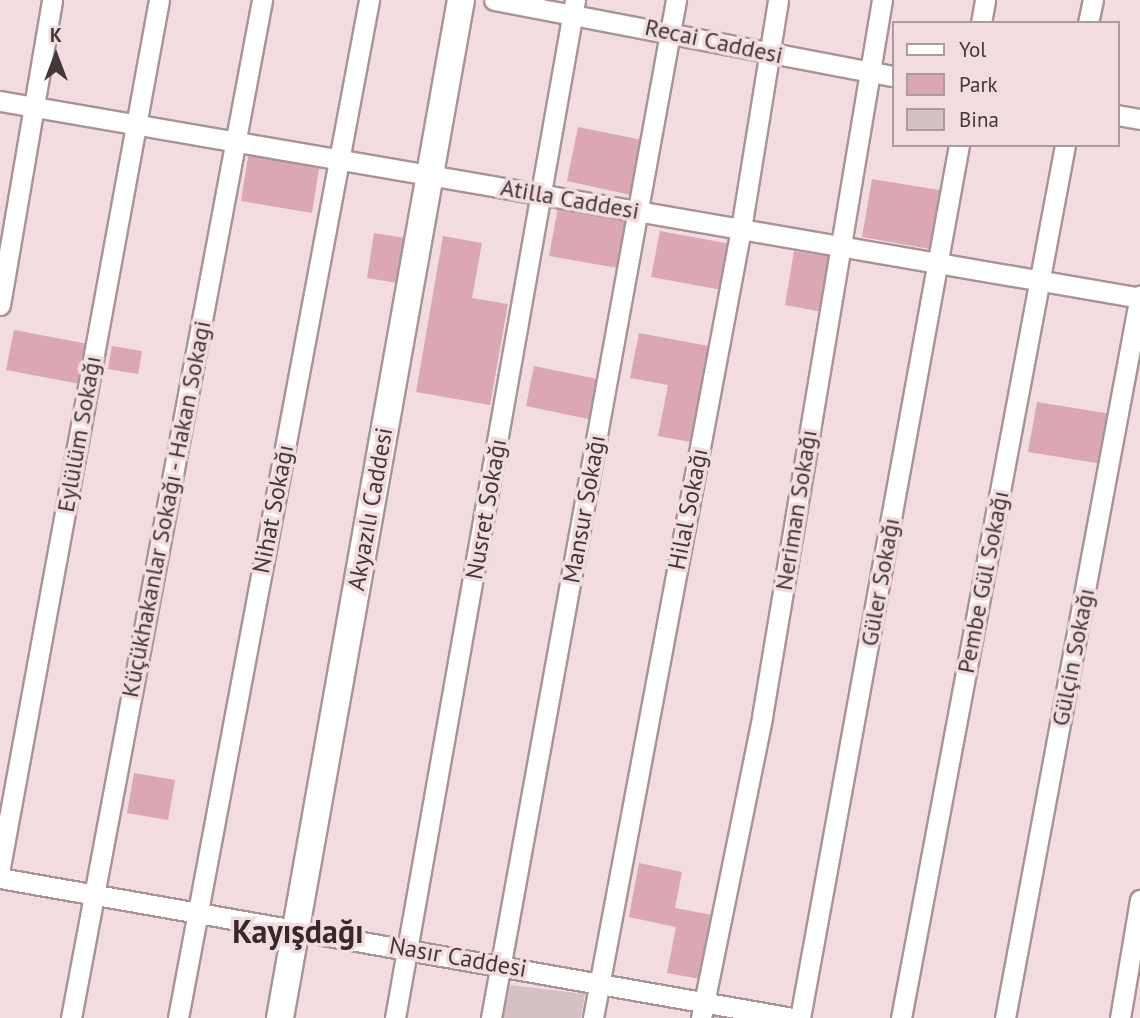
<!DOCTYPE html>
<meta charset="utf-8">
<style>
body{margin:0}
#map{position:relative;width:1140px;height:1018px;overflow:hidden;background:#f2dce0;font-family:"PT Sans",sans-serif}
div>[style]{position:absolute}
.green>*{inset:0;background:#dba7b3}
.building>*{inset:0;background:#d5c0c4}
.roads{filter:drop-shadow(2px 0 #a89397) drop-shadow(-2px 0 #a89397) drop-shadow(0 2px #a89397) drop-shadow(0 -2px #a89397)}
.street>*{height:19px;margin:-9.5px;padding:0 9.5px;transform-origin:9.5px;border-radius:9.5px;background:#fff}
.secondary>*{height:26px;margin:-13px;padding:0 13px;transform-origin:13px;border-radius:13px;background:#fff}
span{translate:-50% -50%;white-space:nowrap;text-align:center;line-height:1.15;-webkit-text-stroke:7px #f2dce0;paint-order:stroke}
.street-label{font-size:24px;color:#41383a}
.district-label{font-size:32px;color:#38272b;font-weight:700}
.legend{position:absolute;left:892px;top:21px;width:228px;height:126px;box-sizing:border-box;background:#f2dce0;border:2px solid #ab9a9e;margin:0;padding:9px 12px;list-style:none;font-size:21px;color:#41383a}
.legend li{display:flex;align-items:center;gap:14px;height:35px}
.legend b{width:35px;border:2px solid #ab9a9e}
.north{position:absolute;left:21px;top:21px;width:70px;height:70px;-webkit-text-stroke:5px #f2dce0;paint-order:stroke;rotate:0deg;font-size:19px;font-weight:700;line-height:28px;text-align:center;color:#41383a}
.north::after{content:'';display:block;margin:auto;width:24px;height:32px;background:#41383a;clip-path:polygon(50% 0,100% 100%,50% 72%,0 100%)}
</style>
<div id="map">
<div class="green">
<i style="clip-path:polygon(578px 127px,647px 141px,635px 196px,567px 181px)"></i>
<i style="clip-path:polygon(249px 151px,320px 162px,312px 213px,241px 201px)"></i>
<i style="clip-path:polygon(872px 179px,951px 192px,941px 251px,862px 237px)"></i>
<i style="clip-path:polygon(558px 207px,632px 220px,623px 269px,549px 256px)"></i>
<i style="clip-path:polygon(660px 231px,731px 244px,722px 290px,651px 277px)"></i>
<i style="clip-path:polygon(374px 233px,411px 239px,403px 284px,367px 278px)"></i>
<i style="clip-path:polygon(443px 236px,482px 243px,472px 298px,508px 304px,490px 405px,416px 392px)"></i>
<i style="clip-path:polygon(794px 251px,838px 258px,828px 313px,785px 305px)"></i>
<i style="clip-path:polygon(14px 330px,88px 344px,80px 384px,6px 370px)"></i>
<i style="clip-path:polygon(639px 333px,714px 347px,696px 443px,658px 436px,668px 385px,630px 378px)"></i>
<i style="clip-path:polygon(112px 346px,142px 351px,138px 374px,108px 369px)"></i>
<i style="clip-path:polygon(534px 366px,602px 380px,593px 420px,526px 406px)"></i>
<i style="clip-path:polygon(1037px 402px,1117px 415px,1109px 465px,1028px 452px)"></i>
<i style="clip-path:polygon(134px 773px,175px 780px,168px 820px,127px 813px)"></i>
<i style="clip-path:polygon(639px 863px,682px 872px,675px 908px,717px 916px,705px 980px,667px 973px,676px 927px,629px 917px)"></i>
</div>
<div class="building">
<i style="clip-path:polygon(510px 985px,585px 994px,581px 1018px,503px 1018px)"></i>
</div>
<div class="roads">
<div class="street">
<i style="left:494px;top:0;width:406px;rotate:10.8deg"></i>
<i style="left:981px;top:23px;width:23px;rotate:-80deg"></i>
<i style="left:1088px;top:23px;width:24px;rotate:-78deg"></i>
<i style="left:0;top:101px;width:1157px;rotate:9.8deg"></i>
<i style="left:1117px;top:115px;width:23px;rotate:10deg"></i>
<i style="left:0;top:305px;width:309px;rotate:-80.3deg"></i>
<i style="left:0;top:867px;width:881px;rotate:-79.61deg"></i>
<i style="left:0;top:878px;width:804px;rotate:10.02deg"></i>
<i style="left:71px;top:1018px;width:1036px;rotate:-79.37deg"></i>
<i style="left:178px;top:1018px;width:1036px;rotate:-79.37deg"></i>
<i style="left:395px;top:1018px;width:1034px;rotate:-79.97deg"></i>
<i style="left:491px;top:1018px;width:1035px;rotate:-79.7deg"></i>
<i style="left:593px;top:1018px;width:803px;rotate:-79.38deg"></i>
<i style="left:741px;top:229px;width:232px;rotate:-80.8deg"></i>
<i style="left:701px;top:1018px;width:307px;rotate:-78.5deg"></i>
<i style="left:762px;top:717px;width:727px;rotate:-80.5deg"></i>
<i style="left:800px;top:1018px;width:887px;rotate:-79.68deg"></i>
<i style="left:901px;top:1018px;width:888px;rotate:-79.36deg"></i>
<i style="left:1005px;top:1018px;width:735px;rotate:-79.42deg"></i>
<i style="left:1120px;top:1018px;width:120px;rotate:-80.4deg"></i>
</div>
<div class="secondary">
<i style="left:280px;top:1018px;width:1034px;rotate:-79.92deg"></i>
</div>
</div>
<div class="street-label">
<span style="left:714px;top:41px;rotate:12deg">Recai Caddesi</span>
<span style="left:570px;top:199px;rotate:10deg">Atilla Caddesi</span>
<span style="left:79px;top:434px;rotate:-80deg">Eylülüm Sokağı</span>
<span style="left:166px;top:509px;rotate:-79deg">Küçükhakanlar Sokağı - Hakan Sokagi</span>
<span style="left:273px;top:509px;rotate:-79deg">Nihat Sokağı</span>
<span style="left:370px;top:509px;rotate:-80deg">Akyazılı Caddesi</span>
<span style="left:486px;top:509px;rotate:-80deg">Nusret Sokağı</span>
<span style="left:584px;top:509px;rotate:-80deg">Mansur Sokağı</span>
<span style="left:688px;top:509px;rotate:-79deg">Hilal Sokağı</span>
<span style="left:796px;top:510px;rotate:-81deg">Neriman Sokağı</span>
<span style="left:880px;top:582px;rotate:-80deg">Güler Sokağı</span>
<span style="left:983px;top:582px;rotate:-79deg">Pembe Gül Sokağı</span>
<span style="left:1073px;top:657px;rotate:-79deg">Gülçin Sokağı</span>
<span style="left:458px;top:957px;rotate:10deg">Nasır Caddesi</span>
</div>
<div class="district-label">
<span style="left:298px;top:931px">Kayışdağı</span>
</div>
<ul class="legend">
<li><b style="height:9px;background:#fff"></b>Yol</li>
<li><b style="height:19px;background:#dba7b3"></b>Park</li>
<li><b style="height:19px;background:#d5c0c4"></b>Bina</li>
</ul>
<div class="north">K</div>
</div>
